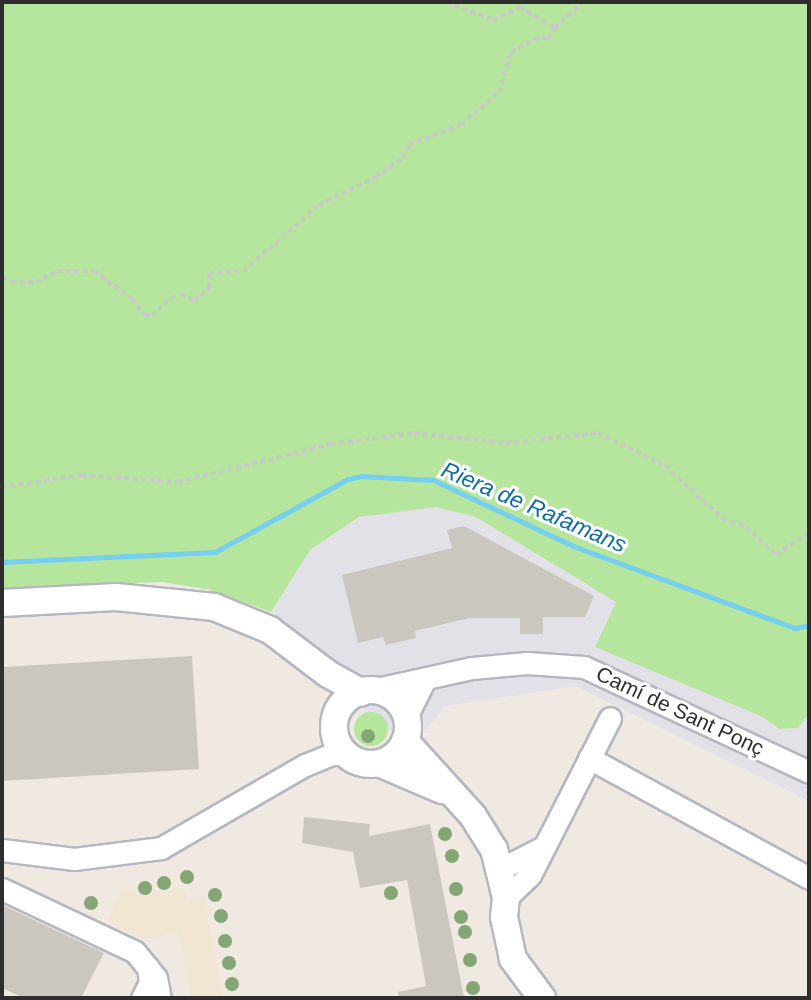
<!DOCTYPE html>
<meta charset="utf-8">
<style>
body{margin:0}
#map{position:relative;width:811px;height:1000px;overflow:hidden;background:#efe9e1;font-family:Arial,sans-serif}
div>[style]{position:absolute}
.industrial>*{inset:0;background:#e3e1e8}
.education>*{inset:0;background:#f0e6d1}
.green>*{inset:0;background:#b6e59e}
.round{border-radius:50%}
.stream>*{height:5px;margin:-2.5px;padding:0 2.5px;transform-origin:2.5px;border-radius:2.5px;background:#75cff0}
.building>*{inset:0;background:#cbc7bf}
.path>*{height:3.5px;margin-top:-1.75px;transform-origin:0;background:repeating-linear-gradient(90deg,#c9c9c9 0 5px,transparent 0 8.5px)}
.roads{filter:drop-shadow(2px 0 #b4b7c1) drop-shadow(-2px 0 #b4b7c1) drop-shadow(0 2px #b4b7c1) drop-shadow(0 -2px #b4b7c1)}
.minor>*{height:21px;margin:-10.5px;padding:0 10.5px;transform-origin:10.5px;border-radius:10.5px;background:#fff}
.tertiary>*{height:26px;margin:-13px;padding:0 13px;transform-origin:13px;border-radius:13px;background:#fff}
.tertiary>.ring{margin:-13px;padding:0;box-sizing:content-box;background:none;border:26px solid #fff;border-radius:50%}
.trees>*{width:14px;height:14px;margin:-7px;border-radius:50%;background:#84a574}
span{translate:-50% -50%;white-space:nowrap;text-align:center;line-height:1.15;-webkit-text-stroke:6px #fff;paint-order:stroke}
.street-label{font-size:21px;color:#2e2e2e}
.water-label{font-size:23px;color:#0d6fa3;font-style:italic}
.frame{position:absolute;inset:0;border:4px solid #2e2e2e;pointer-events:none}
</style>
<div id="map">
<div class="industrial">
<i style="clip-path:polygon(436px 507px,476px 517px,616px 602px,595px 646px,763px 717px,779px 729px,798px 728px,809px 713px,809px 801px,576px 686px,445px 706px,427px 729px,370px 731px,351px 672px,271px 612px,310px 550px,360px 517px)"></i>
</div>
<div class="education">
<i style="clip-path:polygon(123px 887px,141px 896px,184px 888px,187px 901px,204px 897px,223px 998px,191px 998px,178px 931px,146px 939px,107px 921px)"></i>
</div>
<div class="green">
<i style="clip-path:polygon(2px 2px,809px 2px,809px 713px,798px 728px,779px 729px,763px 717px,595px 647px,616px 602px,476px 517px,436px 507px,359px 517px,310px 550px,271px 612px,210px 590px,163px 582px,2px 588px)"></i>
<i class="round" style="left:354px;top:712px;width:34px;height:34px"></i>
</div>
<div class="stream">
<i style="left:2px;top:562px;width:213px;rotate:-2.7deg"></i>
<i style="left:215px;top:552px;width:152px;rotate:-28.8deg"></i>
<i style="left:348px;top:479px;width:13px;rotate:-13deg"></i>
<i style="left:361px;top:476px;width:72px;rotate:3.2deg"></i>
<i style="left:433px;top:480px;width:155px;rotate:25.2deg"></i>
<i style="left:573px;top:546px;width:237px;rotate:20.3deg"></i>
<i style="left:795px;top:628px;width:14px;rotate:-12deg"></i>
</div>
<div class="building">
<i style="clip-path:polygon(464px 526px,594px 596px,585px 617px,543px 617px,543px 634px,520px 634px,520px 618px,469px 618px,415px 631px,416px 638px,386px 645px,383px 637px,358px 643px,342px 575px,452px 548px,447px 530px)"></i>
<i style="clip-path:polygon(192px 656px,199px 769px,2px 781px,2px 667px)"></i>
<i style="clip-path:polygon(304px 817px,370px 824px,369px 836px,430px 824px,464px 998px,399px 998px,398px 992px,426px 986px,407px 880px,360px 888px,353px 852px,302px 843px)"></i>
<i style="clip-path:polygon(2px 905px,104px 953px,81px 998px,24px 998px,2px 988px)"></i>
</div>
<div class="path">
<i style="left:269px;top:2px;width:19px"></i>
<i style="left:332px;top:2px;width:15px"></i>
<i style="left:447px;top:2px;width:49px;rotate:21.4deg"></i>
<i style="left:493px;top:20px;width:30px;rotate:-26deg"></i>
<i style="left:520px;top:7px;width:41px;rotate:31deg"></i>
<i style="left:555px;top:28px;width:38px;rotate:-43deg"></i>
<i style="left:598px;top:2px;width:56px"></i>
<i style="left:2px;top:277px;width:10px;rotate:29deg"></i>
<i style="left:11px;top:282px;width:25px"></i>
<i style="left:36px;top:282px;width:24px;rotate:-28deg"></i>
<i style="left:57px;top:271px;width:37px"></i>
<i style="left:94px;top:271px;width:48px;rotate:35.7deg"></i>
<i style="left:133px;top:299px;width:19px;rotate:55deg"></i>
<i style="left:144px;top:315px;width:8px;rotate:7deg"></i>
<i style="left:152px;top:316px;width:27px;rotate:-45deg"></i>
<i style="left:171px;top:297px;width:10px;rotate:-17deg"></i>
<i style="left:181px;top:294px;width:15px;rotate:28deg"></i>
<i style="left:194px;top:301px;width:20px;rotate:-41deg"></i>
<i style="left:209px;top:288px;width:15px;rotate:-90deg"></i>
<i style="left:209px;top:273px;width:34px;rotate:-3deg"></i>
<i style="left:243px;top:271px;width:101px;rotate:-41deg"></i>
<i style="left:319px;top:205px;width:64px;rotate:-26.2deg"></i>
<i style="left:376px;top:177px;width:32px;rotate:-36deg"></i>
<i style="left:402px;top:158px;width:15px;rotate:-62deg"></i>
<i style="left:409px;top:145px;width:56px;rotate:-21deg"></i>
<i style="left:461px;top:125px;width:50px;rotate:-41deg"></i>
<i style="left:499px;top:92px;width:42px;rotate:-73.3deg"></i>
<i style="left:511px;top:52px;width:26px;rotate:-29deg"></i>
<i style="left:534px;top:39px;width:14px;rotate:-4deg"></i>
<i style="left:548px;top:38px;width:12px;rotate:-55deg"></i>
<i style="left:2px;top:487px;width:81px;rotate:-8.5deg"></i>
<i style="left:82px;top:475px;width:96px;rotate:4.2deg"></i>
<i style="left:178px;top:482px;width:158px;rotate:-13.9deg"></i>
<i style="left:331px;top:444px;width:84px;rotate:-7.5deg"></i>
<i style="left:414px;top:433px;width:93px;rotate:6.2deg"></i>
<i style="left:506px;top:443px;width:93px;rotate:-6.2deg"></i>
<i style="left:598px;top:433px;width:76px;rotate:25.9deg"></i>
<i style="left:666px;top:466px;width:78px;rotate:42.9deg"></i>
<i style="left:723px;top:519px;width:25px;rotate:18deg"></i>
<i style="left:747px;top:527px;width:40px;rotate:44deg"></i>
<i style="left:776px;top:555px;width:40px;rotate:-34.9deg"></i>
</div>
<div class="roads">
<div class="minor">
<i style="left:372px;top:690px;width:102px;rotate:-12.4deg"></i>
<i style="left:472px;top:668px;width:55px;rotate:-5.2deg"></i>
<i style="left:527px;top:663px;width:57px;rotate:4deg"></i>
<i style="left:584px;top:667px;width:248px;rotate:25deg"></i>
<i style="left:406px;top:717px;width:40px;rotate:-63.4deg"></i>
<i style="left:589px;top:758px;width:251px;rotate:28.6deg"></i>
<i style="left:2px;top:850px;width:73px;rotate:7.1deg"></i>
<i style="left:74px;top:859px;width:88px;rotate:-7.2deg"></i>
<i style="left:161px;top:848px;width:166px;rotate:-30deg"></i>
<i style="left:305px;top:765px;width:29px;rotate:-22deg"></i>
<i style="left:332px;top:754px;width:14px"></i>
<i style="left:499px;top:862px;width:11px;rotate:10deg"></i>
<i style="left:510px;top:864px;width:39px;rotate:-27deg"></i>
<i style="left:2px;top:889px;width:147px;rotate:25.3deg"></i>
<i style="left:135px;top:952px;width:33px;rotate:51deg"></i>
<i style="left:156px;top:978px;width:20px;rotate:79deg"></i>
<i style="left:506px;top:898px;width:33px;rotate:-44deg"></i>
<i style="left:530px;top:875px;width:176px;rotate:-63deg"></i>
<i style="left:142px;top:998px;width:18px;rotate:-63deg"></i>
<i style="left:150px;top:982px;width:15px;rotate:-98deg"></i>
</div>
<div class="tertiary">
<i style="left:2px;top:603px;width:114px;rotate:-3deg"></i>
<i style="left:116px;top:597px;width:99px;rotate:5.8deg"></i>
<i style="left:214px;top:607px;width:61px;rotate:22.3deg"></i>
<i style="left:270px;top:630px;width:73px;rotate:37.2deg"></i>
<i style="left:328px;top:674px;width:38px;rotate:29deg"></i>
<i class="ring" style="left:334px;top:690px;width:48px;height:48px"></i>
<i style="left:405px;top:741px;width:101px;rotate:47.8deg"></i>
<i style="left:473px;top:816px;width:39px;rotate:58deg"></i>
<i style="left:494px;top:849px;width:50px;rotate:76.2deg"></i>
<i style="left:506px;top:898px;width:19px;rotate:96deg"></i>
<i style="left:504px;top:917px;width:43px;rotate:77.9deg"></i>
<i style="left:513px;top:959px;width:49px;rotate:53.4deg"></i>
<i style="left:379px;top:763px;width:69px;rotate:23.2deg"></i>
</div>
</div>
<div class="trees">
<i style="left:368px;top:736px"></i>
<i style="left:445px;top:834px"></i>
<i style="left:452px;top:856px"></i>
<i style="left:187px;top:877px"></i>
<i style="left:164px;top:883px"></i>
<i style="left:145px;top:888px"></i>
<i style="left:456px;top:889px"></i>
<i style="left:391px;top:893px"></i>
<i style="left:215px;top:895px"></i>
<i style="left:91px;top:903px"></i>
<i style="left:221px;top:916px"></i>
<i style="left:461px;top:917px"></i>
<i style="left:465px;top:932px"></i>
<i style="left:225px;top:941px"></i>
<i style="left:470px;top:960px"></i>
<i style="left:229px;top:963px"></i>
<i style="left:232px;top:984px"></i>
<i style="left:473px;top:988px"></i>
</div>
<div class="street-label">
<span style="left:680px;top:711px;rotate:25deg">Camí de Sant Ponç</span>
</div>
<div class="water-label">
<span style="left:534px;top:507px;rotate:23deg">Riera de Rafamans</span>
</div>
<div class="frame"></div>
</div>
